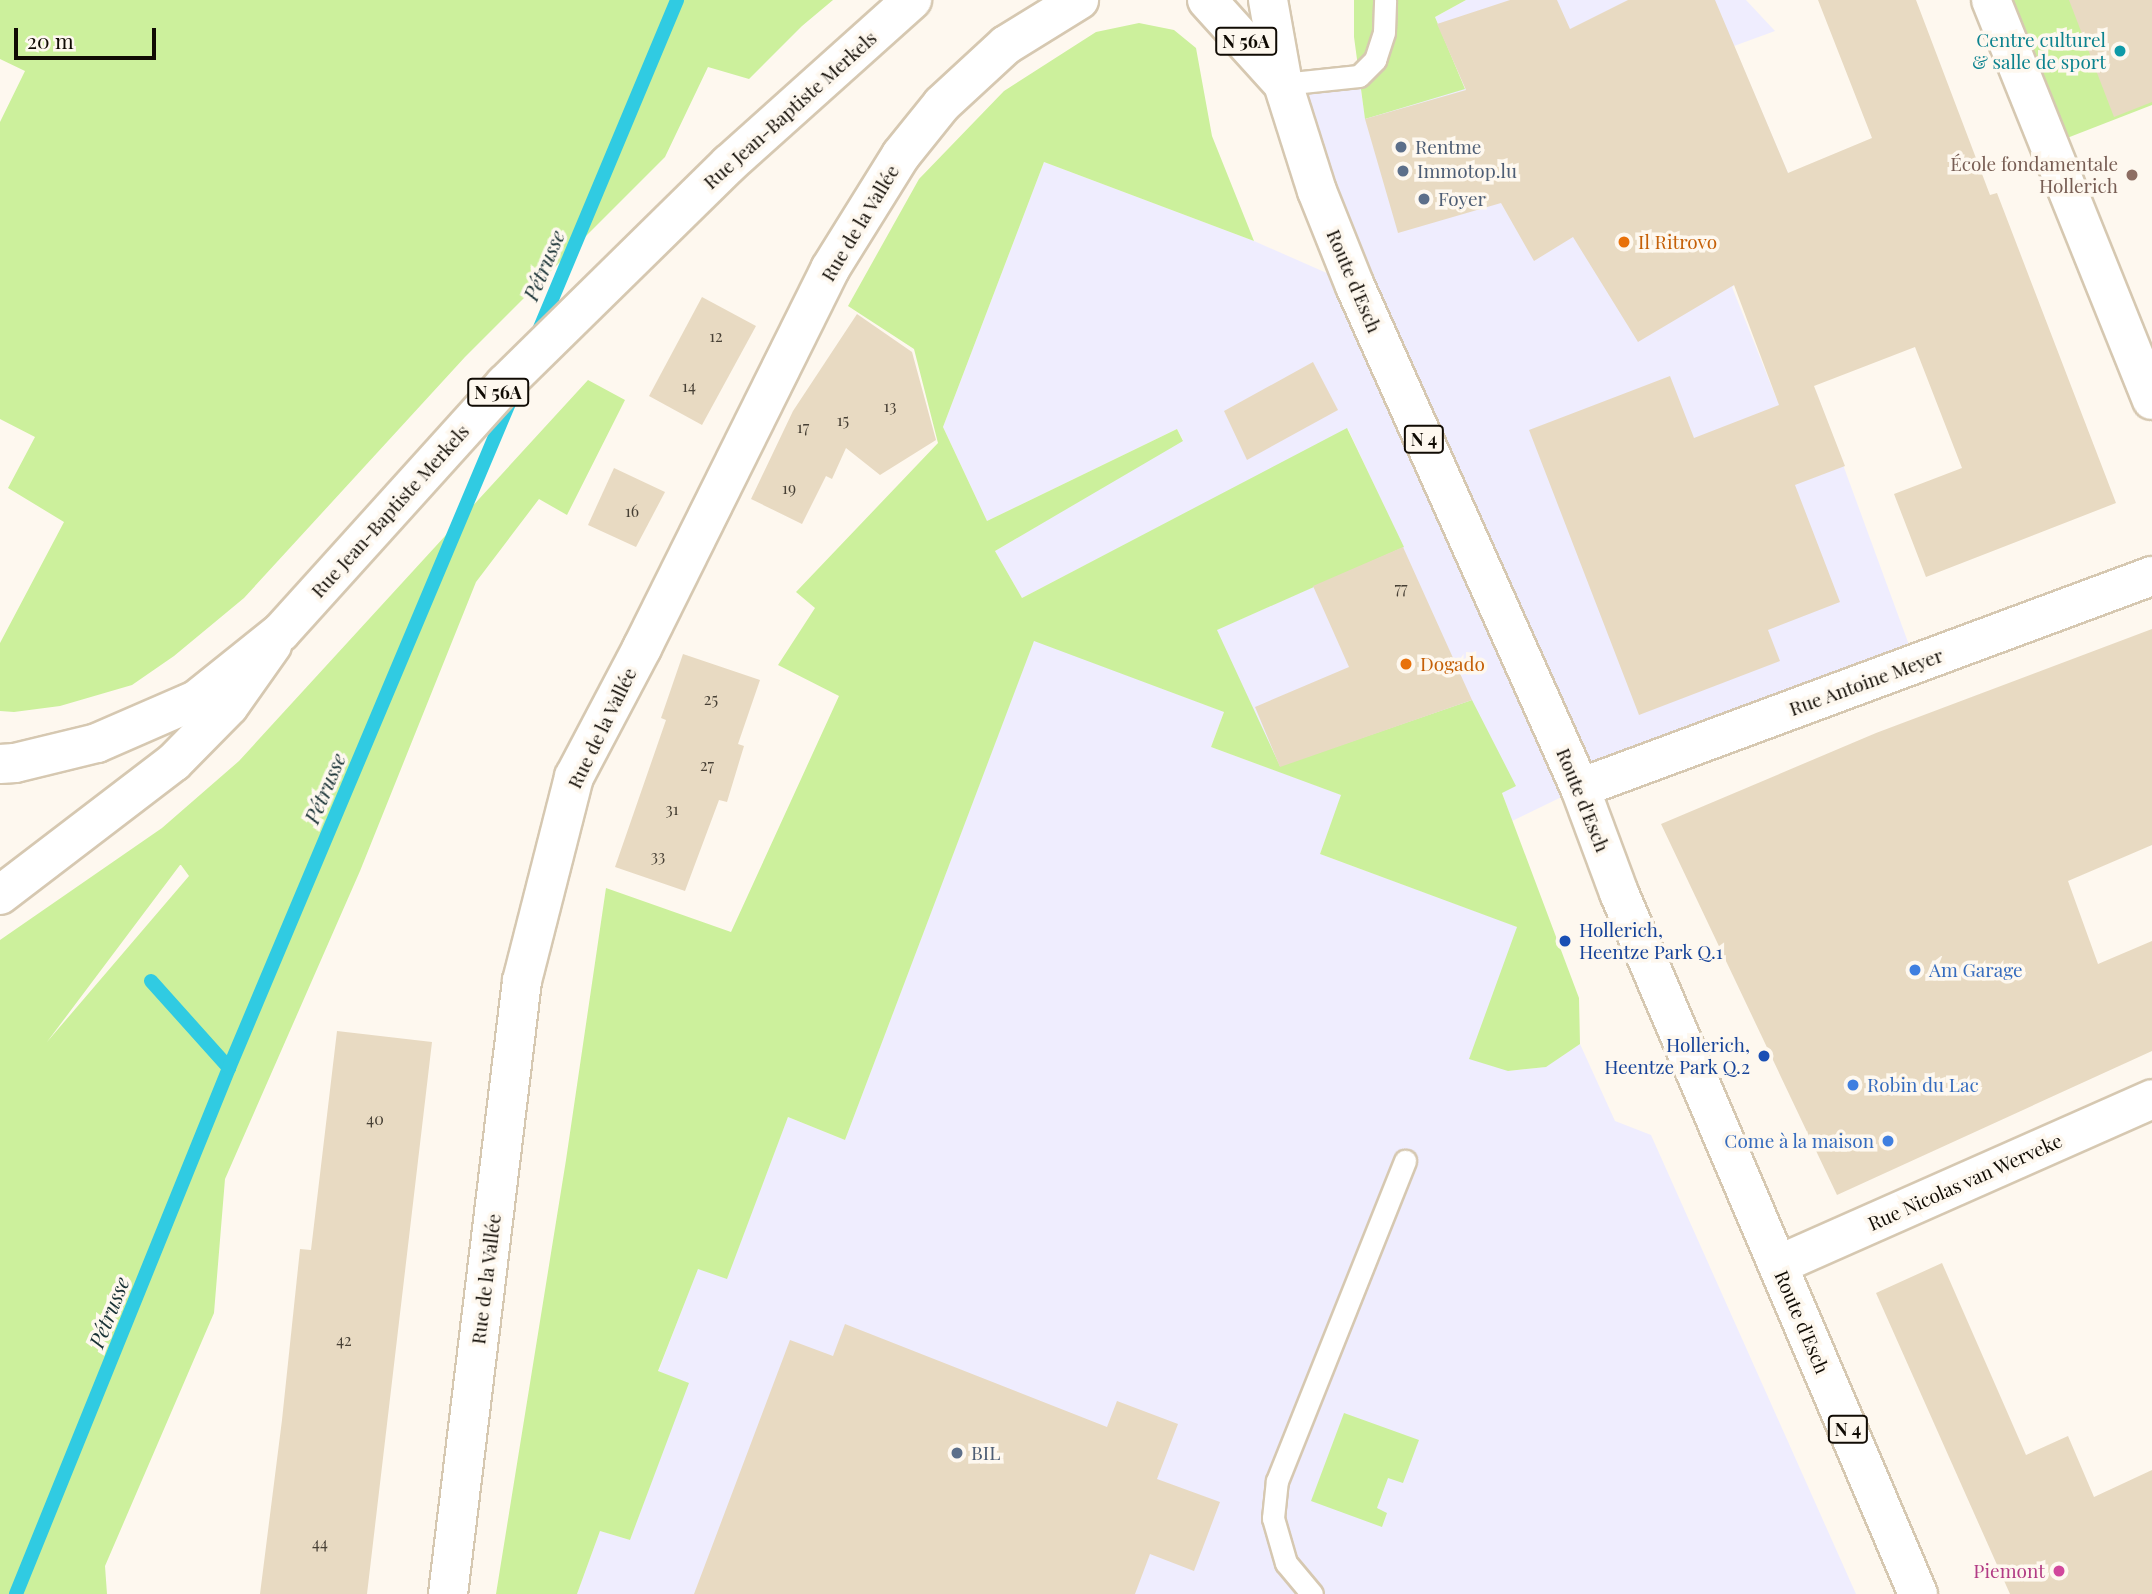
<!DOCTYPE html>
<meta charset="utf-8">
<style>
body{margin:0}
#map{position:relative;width:2152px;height:1594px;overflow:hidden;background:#fef8ef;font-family:"Playfair Display",serif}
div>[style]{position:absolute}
.commercial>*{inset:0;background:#efedfe}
.green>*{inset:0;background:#ccf09c}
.stream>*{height:14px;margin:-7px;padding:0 7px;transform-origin:7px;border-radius:7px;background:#30cbe2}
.building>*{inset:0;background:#e8dac2}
.roads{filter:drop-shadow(2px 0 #d6c8b1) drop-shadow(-2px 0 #d6c8b1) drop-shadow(0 2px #d6c8b1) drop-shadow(0 -2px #d6c8b1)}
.service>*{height:21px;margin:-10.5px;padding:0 10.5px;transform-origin:10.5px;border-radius:10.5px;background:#fff}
.minor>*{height:38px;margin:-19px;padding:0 19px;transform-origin:19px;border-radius:19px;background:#fff}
.secondary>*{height:38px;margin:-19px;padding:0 19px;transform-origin:19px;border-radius:19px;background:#fff}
.primary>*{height:38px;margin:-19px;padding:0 19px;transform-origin:19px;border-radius:19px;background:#fff}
.dots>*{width:19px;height:19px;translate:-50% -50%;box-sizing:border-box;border:4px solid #fef8ef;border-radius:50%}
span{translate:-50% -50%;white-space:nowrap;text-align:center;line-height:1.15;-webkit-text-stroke:7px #fef8ef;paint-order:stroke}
.number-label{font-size:16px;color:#463f34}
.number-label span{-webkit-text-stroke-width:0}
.shield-label span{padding:2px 5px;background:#fef8ef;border:2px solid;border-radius:5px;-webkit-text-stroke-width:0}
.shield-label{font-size:18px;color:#100b04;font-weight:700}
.culture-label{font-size:19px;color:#0d838f}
.right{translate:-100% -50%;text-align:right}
.street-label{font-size:19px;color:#100b04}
.service-label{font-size:19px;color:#4e5e75}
.left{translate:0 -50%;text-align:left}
.education-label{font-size:19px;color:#785e54}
.food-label{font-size:19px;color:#c56008}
.transit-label{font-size:19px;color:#164399}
.shop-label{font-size:19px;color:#366cbe}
.hotel-label{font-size:19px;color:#b23c85}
.water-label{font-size:21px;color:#183135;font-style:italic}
.scale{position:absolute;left:14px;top:28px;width:142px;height:32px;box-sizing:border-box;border:4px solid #100b04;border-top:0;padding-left:9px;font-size:21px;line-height:24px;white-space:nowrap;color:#100b04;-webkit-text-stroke:5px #fef8ef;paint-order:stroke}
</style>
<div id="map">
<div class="commercial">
<i style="clip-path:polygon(1466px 0,1746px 0,1775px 31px,1734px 46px,1788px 173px,1855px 213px,1732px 287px,1777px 400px,1816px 391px,1916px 664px,1580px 788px,1512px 821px,1502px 792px,1515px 786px,1280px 767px,1216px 630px,1403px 547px,1348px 429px,1022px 598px,995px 551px,1183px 440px,1177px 429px,987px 521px,943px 427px,1044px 162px,1254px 241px,1354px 285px,1283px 84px,1359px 76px,1365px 118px,1465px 88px,1435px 17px)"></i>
<i style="clip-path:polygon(1034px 640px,1224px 712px,1211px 747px,1342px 795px,1320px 854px,1518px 927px,1508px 1071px,1545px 1067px,1580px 1044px,1615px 1121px,1651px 1135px,1856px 1594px,577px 1594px,600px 1531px,630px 1540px,688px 1383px,658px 1372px,698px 1268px,727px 1278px,788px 1117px,845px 1140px)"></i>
</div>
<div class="green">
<i style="clip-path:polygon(0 0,833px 0,802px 26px,749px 79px,708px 67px,665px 157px,465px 357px,244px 598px,174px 656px,132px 685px,60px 706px,14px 712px,0 711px,0 643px,64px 522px,8px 488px,35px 437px,0 419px,0 122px,25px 71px,0 59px)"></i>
<i style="clip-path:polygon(1354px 0,1466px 0,1435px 17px,1465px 89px,1365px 119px,1354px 37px)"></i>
<i style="clip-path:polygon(1991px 0,2152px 0,2152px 105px,2049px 145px)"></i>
<i style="clip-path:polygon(1139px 23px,1174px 30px,1196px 48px,1212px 136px,1254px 241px,1044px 162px,943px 427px,987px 521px,1177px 429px,1183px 441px,995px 551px,1022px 598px,1347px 428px,1404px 547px,1217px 630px,1280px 766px,1472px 700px,1516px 786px,1502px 793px,1579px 998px,1580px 1044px,1546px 1067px,1508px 1071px,1469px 1059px,1517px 927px,1320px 854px,1341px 795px,1211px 747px,1224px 712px,1034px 641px,845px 1140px,788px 1117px,727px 1279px,698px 1269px,658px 1371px,689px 1383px,630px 1540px,600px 1531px,577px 1594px,496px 1594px,566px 1160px,606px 888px,731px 932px,839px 696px,778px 665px,815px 608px,796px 592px,938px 443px,914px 349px,848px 306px,919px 179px,1004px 91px,1096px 32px)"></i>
<i style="clip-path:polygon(evenodd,588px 380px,625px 400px,567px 515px,539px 499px,476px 582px,360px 871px,225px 1179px,214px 1313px,105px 1566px,107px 1594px,0 1594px,0 940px,162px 828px,239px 761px,588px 380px,181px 865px,189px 876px,47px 1042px,180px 865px,181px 865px)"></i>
<i style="clip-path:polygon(1344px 1413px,1419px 1440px,1403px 1483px,1388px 1478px,1377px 1508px,1387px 1513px,1382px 1527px,1311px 1501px)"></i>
</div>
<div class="stream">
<i style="left:537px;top:335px;width:363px;rotate:-67.3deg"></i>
<i style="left:151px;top:981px;width:117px;rotate:48.1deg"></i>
<i style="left:16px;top:1594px;width:567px;rotate:-67.95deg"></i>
<i style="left:229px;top:1068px;width:729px;rotate:-67.16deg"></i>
</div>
<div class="building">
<i style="clip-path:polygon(1510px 0,1557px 0,1570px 29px,1628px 0,1715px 0,1788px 173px,1872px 138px,1818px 0,1916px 0,1990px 195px,1997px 193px,2116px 503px,1926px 577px,1894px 494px,1962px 468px,1915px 347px,1814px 386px,1845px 466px,1795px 485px,1840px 602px,1768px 630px,1780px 661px,1639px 715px,1529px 430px,1670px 376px,1694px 438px,1779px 405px,1734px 285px,1638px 342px,1573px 237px,1534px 261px,1501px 203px,1398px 233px,1365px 119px,1466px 90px,1437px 24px)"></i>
<i style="clip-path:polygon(2069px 0,2152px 0,2152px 102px,2114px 117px)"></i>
<i style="clip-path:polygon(702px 297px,756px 326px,702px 425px,649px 396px)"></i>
<i style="clip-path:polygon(857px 314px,912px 352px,936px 440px,880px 475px,846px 448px,832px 479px,826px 476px,802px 524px,751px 499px,793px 411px)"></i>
<i style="clip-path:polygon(1313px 362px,1338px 410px,1247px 460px,1224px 411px)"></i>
<i style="clip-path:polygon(614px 468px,665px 492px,636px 547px,588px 525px)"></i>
<i style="clip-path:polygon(1403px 547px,1472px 700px,1280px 767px,1255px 707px,1349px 667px,1313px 586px)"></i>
<i style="clip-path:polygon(2152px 629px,2152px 845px,2068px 881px,2098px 964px,2152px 941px,2152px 1051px,1837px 1195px,1661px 824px,1876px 733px)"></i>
<i style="clip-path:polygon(683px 654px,760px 680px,738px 744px,744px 746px,727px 802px,719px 800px,685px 891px,615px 867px,666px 720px,661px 718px)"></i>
<i style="clip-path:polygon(337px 1031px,432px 1042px,367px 1594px,260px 1594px,282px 1420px,300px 1249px,311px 1250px)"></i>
<i style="clip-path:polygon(1942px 1263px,2026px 1455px,2068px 1436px,2094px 1497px,2152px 1470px,2152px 1594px,2010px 1594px,1876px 1293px)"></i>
<i style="clip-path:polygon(845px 1324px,1107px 1427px,1117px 1401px,1178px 1424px,1157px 1479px,1220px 1502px,1194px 1571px,1150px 1554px,1135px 1594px,694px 1594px,790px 1340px,833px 1356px)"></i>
</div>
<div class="roads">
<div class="service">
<i style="left:1283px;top:84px;width:76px;rotate:-6deg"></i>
<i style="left:1359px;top:76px;width:23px;rotate:-45deg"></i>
<i style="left:1375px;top:60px;width:29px;rotate:-72deg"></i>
<i style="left:1384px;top:32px;width:32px;rotate:-88deg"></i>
<i style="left:1312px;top:1594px;width:40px;rotate:-130deg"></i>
<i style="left:1286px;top:1563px;width:47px;rotate:-106.1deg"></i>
<i style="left:1273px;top:1518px;width:37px;rotate:-84deg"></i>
<i style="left:1277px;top:1481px;width:345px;rotate:-68.2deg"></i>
</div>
<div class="minor">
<i style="left:1991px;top:0;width:431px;rotate:68.1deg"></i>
<i style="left:1580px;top:788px;width:610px;rotate:-20.34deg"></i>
<i style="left:1778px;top:1265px;width:409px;rotate:-23.9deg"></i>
<i style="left:448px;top:1594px;width:617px;rotate:-83.12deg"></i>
<i style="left:522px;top:981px;width:211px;rotate:-75.7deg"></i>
<i style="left:574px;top:777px;width:146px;rotate:-62.2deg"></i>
<i style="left:642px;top:648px;width:423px;rotate:-63.6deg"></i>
<i style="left:830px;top:269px;width:134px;rotate:-58.1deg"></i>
<i style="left:901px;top:155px;width:65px;rotate:-51.2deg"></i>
<i style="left:942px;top:104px;width:87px;rotate:-42.7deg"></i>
<i style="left:1006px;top:45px;width:86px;rotate:-31.7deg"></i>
</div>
<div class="secondary">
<i style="left:0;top:895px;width:219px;rotate:-37.4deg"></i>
<i style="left:174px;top:762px;width:78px;rotate:-45.5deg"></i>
<i style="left:229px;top:706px;width:75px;rotate:-54.8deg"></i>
</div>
<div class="primary">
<i style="left:1207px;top:0;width:110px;rotate:47.9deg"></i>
<i style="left:1268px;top:0;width:85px;rotate:79.9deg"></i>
<i style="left:1283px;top:84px;width:112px;rotate:72.4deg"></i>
<i style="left:1317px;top:191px;width:102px;rotate:68.2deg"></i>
<i style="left:1355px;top:286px;width:550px;rotate:65.86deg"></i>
<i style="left:1580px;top:788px;width:112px;rotate:69.6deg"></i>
<i style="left:1619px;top:893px;width:762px;rotate:66.9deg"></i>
<i style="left:0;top:764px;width:15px;rotate:-4deg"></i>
<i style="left:15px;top:763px;width:84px;rotate:-13.7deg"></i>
<i style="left:97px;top:743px;width:108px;rotate:-23.5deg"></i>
<i style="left:196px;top:700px;width:109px;rotate:-38.7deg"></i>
<i style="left:281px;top:632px;width:334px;rotate:-47.9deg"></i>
<i style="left:505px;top:384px;width:314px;rotate:-44.5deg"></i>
<i style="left:729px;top:164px;width:246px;rotate:-41.9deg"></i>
</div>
</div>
<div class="dots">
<i style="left:2120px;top:51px;background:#0f9aa8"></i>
<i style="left:1401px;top:147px;background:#5c6f8a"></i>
<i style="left:1403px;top:171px;background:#5c6f8a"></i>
<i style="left:2132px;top:175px;background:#8d6e63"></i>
<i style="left:1424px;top:199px;background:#5c6f8a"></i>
<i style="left:1624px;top:242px;background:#e8710a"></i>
<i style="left:1406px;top:664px;background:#e8710a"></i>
<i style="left:1565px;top:941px;background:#1a4fb4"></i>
<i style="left:1915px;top:970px;background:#3f7fe0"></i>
<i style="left:1764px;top:1056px;background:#1a4fb4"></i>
<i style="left:1853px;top:1085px;background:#3f7fe0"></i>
<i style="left:1888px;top:1141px;background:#3f7fe0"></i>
<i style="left:957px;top:1453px;background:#5c6f8a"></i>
<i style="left:2059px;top:1571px;background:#d1479c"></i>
</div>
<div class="number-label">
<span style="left:716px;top:336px">12</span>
<span style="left:689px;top:386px">14</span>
<span style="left:890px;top:406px">13</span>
<span style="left:843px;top:420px">15</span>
<span style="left:803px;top:427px">17</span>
<span style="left:789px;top:488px">19</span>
<span style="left:632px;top:511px">16</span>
<span style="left:1401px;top:588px">77</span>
<span style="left:711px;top:699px">25</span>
<span style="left:707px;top:765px">27</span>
<span style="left:672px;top:809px">31</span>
<span style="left:658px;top:856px">33</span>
<span style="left:375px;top:1119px">40</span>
<span style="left:344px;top:1340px">42</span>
<span style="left:320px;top:1543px">44</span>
</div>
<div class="shield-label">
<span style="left:1246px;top:41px">N 56A</span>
<span style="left:498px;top:392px">N 56A</span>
<span style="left:1424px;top:439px">N 4</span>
<span style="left:1848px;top:1429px">N 4</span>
</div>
<div class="culture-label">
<span class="right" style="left:2106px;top:51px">Centre culturel<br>&amp; salle de sport</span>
</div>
<div class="street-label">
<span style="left:790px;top:110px;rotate:-42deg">Rue Jean-Baptiste Merkels</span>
<span style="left:860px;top:223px;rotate:-59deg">Rue de la Vallée</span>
<span style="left:1354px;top:281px;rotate:67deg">Route d'Esch</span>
<span style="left:390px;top:511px;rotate:-48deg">Rue Jean-Baptiste Merkels</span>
<span style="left:1866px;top:682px;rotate:-20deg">Rue Antoine Meyer</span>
<span style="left:602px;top:728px;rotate:-64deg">Rue de la Vallée</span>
<span style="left:1583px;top:800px;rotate:68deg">Route d'Esch</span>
<span style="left:1965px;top:1182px;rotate:-24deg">Rue Nicolas van Werveke</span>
<span style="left:486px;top:1279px;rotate:-83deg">Rue de la Vallée</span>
<span style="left:1802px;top:1322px;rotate:67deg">Route d'Esch</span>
</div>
<div class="service-label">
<span class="left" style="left:1415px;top:147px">Rentme</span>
<span class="left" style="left:1417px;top:171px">Immotop.lu</span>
<span class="left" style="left:1438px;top:199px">Foyer</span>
<span class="left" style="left:971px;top:1453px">BIL</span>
</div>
<div class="education-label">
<span class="right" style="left:2118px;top:175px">École fondamentale<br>Hollerich</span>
</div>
<div class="food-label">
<span class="left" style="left:1638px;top:242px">Il Ritrovo</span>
<span class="left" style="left:1420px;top:664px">Dogado</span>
</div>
<div class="transit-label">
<span class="left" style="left:1579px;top:941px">Hollerich,<br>Heentze Park Q.1</span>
<span class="right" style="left:1750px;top:1056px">Hollerich,<br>Heentze Park Q.2</span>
</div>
<div class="shop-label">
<span class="left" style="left:1929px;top:970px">Am Garage</span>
<span class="left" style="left:1867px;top:1085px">Robin du Lac</span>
<span class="right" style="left:1874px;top:1141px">Come à la maison</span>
</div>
<div class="hotel-label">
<span class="right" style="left:2045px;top:1571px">Piemont</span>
</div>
<div class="water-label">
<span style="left:543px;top:265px;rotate:-67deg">Pétrusse</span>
<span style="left:324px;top:788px;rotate:-67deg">Pétrusse</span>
<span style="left:108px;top:1312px;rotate:-68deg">Pétrusse</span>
</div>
<div class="scale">20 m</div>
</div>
